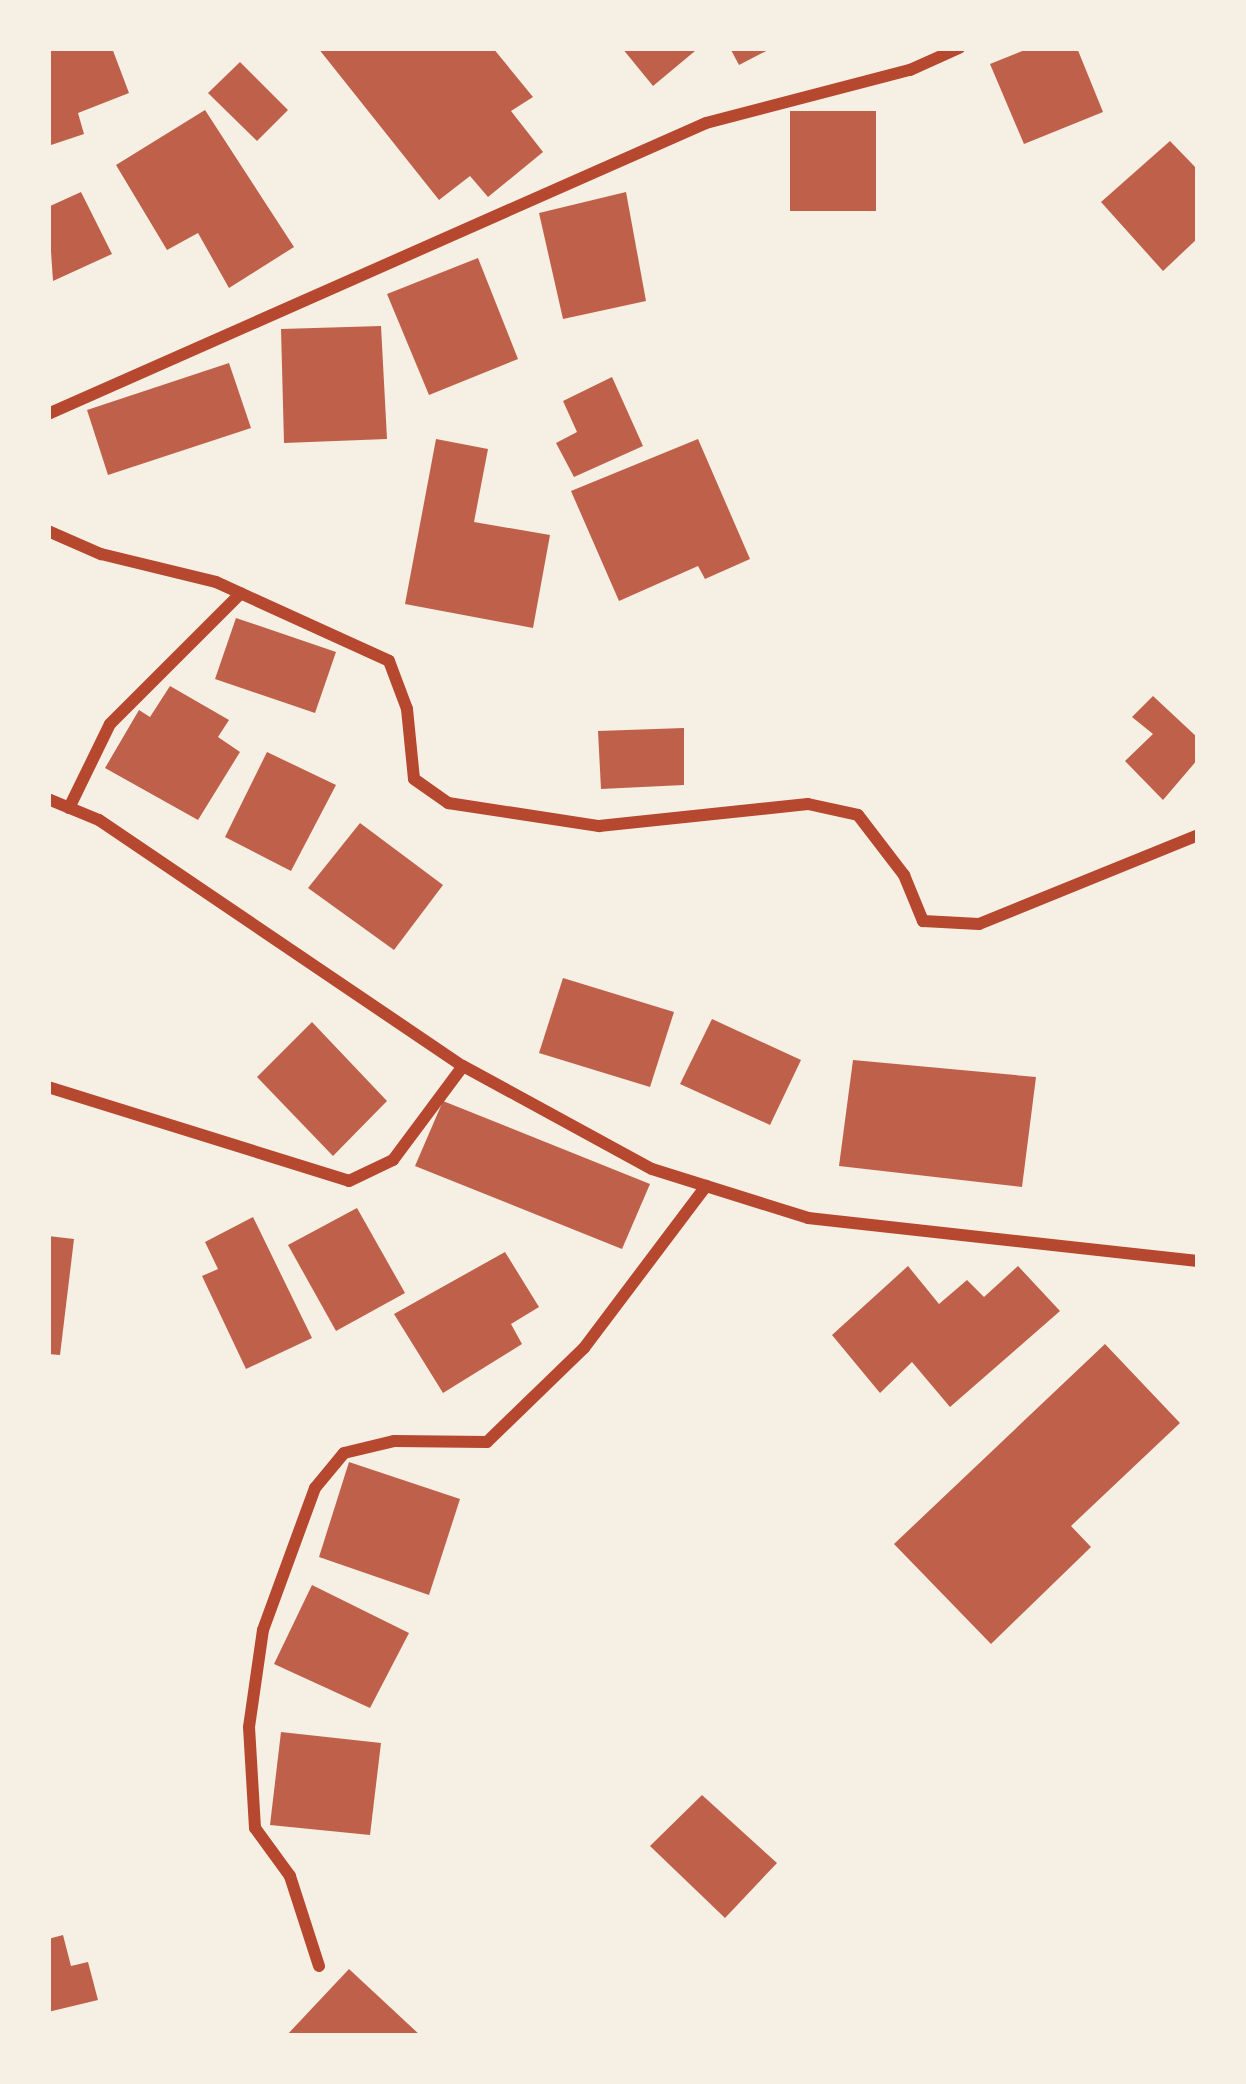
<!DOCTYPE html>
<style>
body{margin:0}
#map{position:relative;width:1246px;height:2084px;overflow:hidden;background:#f6efe4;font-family:Poppins,sans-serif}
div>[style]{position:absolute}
.building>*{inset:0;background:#bf614a}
.minor>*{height:12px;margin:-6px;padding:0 6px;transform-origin:6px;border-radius:6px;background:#b5482f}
span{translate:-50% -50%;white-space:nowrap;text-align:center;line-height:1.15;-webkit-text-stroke:12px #f6efe4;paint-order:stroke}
.frame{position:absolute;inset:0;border:51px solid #f6efe4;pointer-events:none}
</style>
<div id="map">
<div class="building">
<i style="clip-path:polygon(48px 48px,112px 48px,129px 93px,78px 113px,84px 134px,48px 146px)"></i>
<i style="clip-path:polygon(318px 48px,493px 48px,533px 97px,511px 111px,543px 152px,488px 197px,470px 176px,439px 200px)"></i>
<i style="clip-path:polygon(622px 48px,692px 48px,695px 51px,653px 86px)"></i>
<i style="clip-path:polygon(730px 48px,772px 48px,739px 65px)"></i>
<i style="clip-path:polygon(1030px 48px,1077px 48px,1103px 112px,1024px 144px,990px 64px)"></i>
<i style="clip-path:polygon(240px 62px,288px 110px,257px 141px,208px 93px)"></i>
<i style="clip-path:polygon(205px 110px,294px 247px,229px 288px,198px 233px,167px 250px,116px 165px)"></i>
<i style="clip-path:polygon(790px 111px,876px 111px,876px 211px,790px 211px)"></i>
<i style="clip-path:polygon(1170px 141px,1198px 170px,1198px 238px,1163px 271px,1101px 202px)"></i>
<i style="clip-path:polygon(81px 192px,112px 254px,53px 281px,48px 207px)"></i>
<i style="clip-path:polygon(626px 192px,646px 301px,563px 319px,539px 213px)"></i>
<i style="clip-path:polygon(478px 258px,518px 359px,429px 395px,387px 294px)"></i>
<i style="clip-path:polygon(381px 326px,387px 439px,284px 443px,281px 329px)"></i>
<i style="clip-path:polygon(229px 363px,251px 428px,108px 475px,87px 410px)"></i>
<i style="clip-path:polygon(612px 377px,643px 446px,574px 477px,556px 443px,577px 432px,563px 401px)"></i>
<i style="clip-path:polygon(436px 439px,488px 449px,474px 522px,550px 535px,533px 628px,405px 604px)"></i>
<i style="clip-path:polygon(698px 439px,750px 559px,705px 579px,698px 566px,619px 601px,571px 491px)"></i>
<i style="clip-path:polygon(236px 618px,336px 652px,315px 713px,215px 679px)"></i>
<i style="clip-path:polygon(170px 686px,229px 720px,218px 737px,240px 752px,198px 820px,105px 768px,139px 710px,150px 717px)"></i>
<i style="clip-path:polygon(1153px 696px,1198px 738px,1198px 759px,1163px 800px,1125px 761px,1153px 734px,1132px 717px)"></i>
<i style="clip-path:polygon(684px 728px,684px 785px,601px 789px,598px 731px)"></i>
<i style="clip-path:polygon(267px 752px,336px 785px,291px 871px,225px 837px)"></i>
<i style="clip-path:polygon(360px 823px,443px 885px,394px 950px,308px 888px)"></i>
<i style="clip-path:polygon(563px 978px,674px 1012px,650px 1087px,539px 1053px)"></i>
<i style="clip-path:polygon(712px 1019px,801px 1060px,770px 1125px,680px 1084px)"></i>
<i style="clip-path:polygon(312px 1022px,387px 1101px,333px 1156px,257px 1077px)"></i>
<i style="clip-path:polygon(853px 1060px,1036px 1077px,1022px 1187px,839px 1166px)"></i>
<i style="clip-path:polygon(443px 1101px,650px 1184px,622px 1249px,415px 1166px)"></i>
<i style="clip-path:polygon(357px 1208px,405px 1293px,336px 1331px,288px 1245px)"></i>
<i style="clip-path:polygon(253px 1217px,312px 1338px,246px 1369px,202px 1276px,218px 1269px,205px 1242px)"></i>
<i style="clip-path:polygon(48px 1236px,74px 1239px,60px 1355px,48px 1354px)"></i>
<i style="clip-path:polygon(505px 1252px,539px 1307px,511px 1324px,522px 1344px,443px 1393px,394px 1314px)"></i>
<i style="clip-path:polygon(908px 1266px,939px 1304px,967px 1280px,984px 1297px,1018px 1266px,1060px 1311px,950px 1407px,912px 1362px,880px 1393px,832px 1335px)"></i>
<i style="clip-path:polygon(1105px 1344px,1180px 1423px,1071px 1526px,1091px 1547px,991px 1644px,894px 1544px)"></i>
<i style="clip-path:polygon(349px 1462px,460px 1499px,429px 1595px,319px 1557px)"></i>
<i style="clip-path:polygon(312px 1585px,409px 1633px,370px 1708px,274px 1664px)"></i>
<i style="clip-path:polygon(281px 1732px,381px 1743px,370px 1835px,270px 1825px)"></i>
<i style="clip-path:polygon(702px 1795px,777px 1863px,725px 1918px,650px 1846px)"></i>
<i style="clip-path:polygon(63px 1935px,71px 1966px,88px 1962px,98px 2000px,48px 2012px,48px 1939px)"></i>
<i style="clip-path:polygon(349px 1969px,421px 2036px,286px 2036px)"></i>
</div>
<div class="minor">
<i style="left:48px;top:414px;width:719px;rotate:-23.86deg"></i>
<i style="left:706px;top:123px;width:211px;rotate:-14.6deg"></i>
<i style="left:910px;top:70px;width:54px;rotate:-24.2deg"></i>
<i style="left:48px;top:531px;width:58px;rotate:23.5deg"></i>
<i style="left:101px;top:554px;width:118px;rotate:13.7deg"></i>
<i style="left:216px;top:582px;width:190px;rotate:24.5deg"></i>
<i style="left:389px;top:661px;width:51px;rotate:69.4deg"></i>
<i style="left:407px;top:709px;width:70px;rotate:84.3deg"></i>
<i style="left:414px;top:779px;width:42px;rotate:35.2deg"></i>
<i style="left:448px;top:803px;width:153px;rotate:8.7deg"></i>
<i style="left:599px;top:826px;width:210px;rotate:-6deg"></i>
<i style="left:808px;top:804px;width:51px;rotate:12.4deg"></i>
<i style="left:858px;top:815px;width:76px;rotate:52.5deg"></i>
<i style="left:904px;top:875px;width:50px;rotate:67.6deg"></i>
<i style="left:923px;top:921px;width:56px;rotate:3.1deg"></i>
<i style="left:979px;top:924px;width:236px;rotate:-22.1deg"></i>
<i style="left:48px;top:799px;width:55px;rotate:22.4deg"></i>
<i style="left:99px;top:820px;width:439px;rotate:34.1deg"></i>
<i style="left:463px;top:1066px;width:215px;rotate:28.6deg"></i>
<i style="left:652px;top:1169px;width:164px;rotate:17.4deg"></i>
<i style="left:808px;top:1218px;width:392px;rotate:6.3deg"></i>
<i style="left:69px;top:808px;width:93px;rotate:-64deg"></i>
<i style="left:110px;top:724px;width:185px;rotate:-45deg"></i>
<i style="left:48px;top:1087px;width:315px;rotate:17.3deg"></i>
<i style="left:349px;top:1181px;width:49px;rotate:-25.5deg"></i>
<i style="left:393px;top:1160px;width:117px;rotate:-53.3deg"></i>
<i style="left:319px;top:1966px;width:95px;rotate:-107.9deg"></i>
<i style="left:290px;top:1876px;width:59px;rotate:-126.1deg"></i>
<i style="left:255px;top:1828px;width:101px;rotate:-93.4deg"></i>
<i style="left:249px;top:1727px;width:98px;rotate:-81.8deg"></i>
<i style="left:263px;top:1630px;width:151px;rotate:-69.9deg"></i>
<i style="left:315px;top:1488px;width:45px;rotate:-50.4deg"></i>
<i style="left:344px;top:1453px;width:51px;rotate:-13.5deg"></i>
<i style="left:394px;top:1441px;width:93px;rotate:0.6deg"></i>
<i style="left:487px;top:1442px;width:135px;rotate:-44.1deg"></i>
<i style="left:584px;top:1348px;width:203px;rotate:-53deg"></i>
</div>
<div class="frame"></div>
</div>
